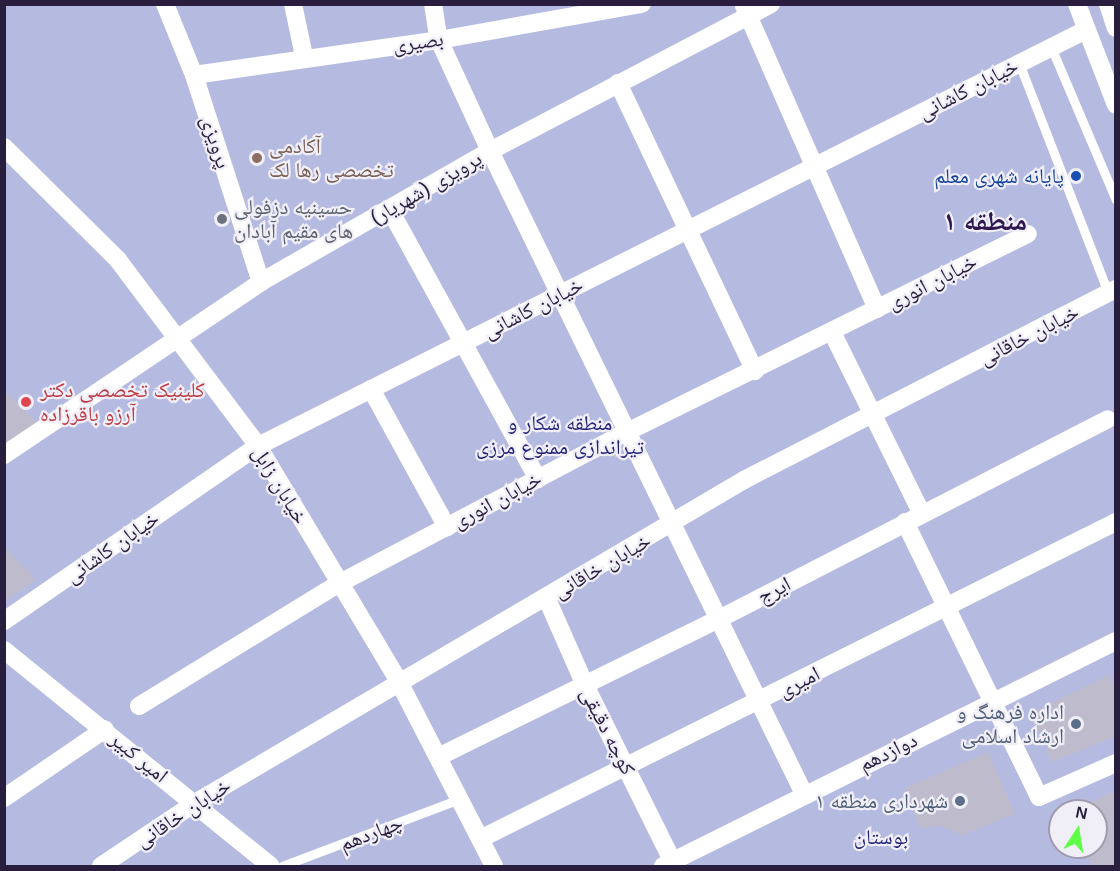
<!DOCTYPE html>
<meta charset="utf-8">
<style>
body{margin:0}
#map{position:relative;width:1120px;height:871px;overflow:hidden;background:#e1dfec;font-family:Arial,"Noto Naskh Arabic",sans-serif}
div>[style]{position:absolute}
.green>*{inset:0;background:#b5bae0}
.building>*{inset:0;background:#bebbcd}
.lane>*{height:9px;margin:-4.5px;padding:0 4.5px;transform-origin:4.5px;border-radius:4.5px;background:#fff}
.street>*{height:18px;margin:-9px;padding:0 9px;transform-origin:9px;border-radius:9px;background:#fff}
.secondary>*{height:18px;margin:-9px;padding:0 9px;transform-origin:9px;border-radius:9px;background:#fff}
.dots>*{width:16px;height:16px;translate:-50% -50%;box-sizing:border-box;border:3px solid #f0eff8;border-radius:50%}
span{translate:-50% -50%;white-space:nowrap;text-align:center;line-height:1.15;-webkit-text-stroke:4.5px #f0eff8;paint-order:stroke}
.street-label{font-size:21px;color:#291e3d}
.education-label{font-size:21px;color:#785e54}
.left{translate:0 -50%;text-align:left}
.transit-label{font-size:21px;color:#164399}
.right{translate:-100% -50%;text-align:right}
.worship-label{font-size:21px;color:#5b616d}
.health-label{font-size:21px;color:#be3a42}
.park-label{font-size:21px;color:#242478}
.service-label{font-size:21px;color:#4e5e75}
.district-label{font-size:27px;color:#2d1851;font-weight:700}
.frame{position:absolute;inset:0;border:6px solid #291e3d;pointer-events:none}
.north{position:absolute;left:1048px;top:799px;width:60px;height:60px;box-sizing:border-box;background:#f0eff8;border:2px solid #a09bad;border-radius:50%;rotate:12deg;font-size:16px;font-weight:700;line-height:24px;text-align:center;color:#291e3d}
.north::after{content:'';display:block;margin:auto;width:21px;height:27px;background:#62ff49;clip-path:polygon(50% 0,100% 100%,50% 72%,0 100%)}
</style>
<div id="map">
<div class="green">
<i style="clip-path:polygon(evenodd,5px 5px,1115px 5px,1115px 866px,5px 866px,5px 5px,1060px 811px,1096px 811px,1096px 847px,1060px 847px,1060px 811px)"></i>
</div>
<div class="building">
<i style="clip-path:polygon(4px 390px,43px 429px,4px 455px)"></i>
<i style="clip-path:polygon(4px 547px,36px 580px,4px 602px)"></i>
<i style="clip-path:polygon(1109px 675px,1116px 689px,1116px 736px,1052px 762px,1031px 713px)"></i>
<i style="clip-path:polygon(988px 752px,1015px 814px,962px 835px,939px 825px,920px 829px,905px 788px)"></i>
<i style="clip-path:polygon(1116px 790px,1116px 866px,1092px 866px,1084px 847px,1096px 847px,1096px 811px,1073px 811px)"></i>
</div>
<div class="lane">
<i style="left:1051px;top:47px;width:166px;rotate:67deg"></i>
<i style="left:1019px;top:63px;width:247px;rotate:68.8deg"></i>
<i style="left:282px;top:866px;width:189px;rotate:-20.7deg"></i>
</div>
<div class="street">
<i style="left:165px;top:4px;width:77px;rotate:67.8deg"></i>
<i style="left:194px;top:75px;width:218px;rotate:72.1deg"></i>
<i style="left:293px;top:4px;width:53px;rotate:78.1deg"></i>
<i style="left:433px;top:4px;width:36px;rotate:81deg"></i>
<i style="left:439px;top:40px;width:122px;rotate:65.3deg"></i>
<i style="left:490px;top:151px;width:716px;rotate:63.97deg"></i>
<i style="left:744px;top:6px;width:331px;rotate:66.3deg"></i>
<i style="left:194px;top:75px;width:247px;rotate:-8.1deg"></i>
<i style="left:439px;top:40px;width:206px;rotate:-10.1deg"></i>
<i style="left:618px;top:83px;width:319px;rotate:64.6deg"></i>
<i style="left:4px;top:147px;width:161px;rotate:44.7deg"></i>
<i style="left:118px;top:260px;width:233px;rotate:53deg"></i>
<i style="left:258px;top:446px;width:275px;rotate:59.1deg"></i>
<i style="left:399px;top:682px;width:207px;rotate:62.7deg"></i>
<i style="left:390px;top:210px;width:307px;rotate:61.2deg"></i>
<i style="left:832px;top:332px;width:203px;rotate:63.7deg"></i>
<i style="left:371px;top:389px;width:158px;rotate:61.2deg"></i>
<i style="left:4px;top:455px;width:310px;rotate:-33.9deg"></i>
<i style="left:261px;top:282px;width:264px;rotate:-29.8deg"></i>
<i style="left:490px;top:151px;width:317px;rotate:-27.6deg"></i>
<i style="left:905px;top:522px;width:306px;rotate:64deg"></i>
<i style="left:1039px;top:797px;width:84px;rotate:-23.8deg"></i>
<i style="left:547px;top:599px;width:94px;rotate:66.2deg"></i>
<i style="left:585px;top:685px;width:198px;rotate:63.6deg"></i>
<i style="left:4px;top:621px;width:308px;rotate:-34.6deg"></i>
<i style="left:258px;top:446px;width:924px;rotate:-26.68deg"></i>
<i style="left:139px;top:706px;width:236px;rotate:-31.5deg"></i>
<i style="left:340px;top:583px;width:324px;rotate:-27.8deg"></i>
<i style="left:627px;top:432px;width:447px;rotate:-26.3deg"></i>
<i style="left:438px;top:757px;width:313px;rotate:-26.2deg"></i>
<i style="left:719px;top:619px;width:437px;rotate:-27.2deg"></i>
<i style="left:4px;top:798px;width:122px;rotate:-34.3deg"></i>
<i style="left:480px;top:839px;width:711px;rotate:-26.49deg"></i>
<i style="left:101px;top:866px;width:113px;rotate:-33.8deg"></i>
<i style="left:195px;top:803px;width:637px;rotate:-30.47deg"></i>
<i style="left:744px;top:480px;width:418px;rotate:-27.2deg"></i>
<i style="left:663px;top:866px;width:506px;rotate:-26.41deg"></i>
</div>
<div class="secondary">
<i style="left:1077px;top:4px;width:108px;rotate:68.9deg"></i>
<i style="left:1108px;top:4px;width:25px;rotate:72deg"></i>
<i style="left:4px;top:650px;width:343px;rotate:39deg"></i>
</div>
<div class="dots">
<i style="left:257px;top:158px;background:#8d6e63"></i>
<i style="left:1076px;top:176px;background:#1a4fb4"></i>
<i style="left:222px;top:219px;background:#6b7280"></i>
<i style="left:26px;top:402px;background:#e0444e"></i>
<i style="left:1076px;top:724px;background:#5c6f8a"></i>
<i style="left:960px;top:801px;background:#5c6f8a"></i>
</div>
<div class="street-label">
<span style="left:418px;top:42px;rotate:-8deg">بصیری</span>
<span style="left:968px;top:89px;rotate:-27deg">خیابان کاشانی</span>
<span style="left:216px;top:142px;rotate:72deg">پرویزی</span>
<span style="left:426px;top:188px;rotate:-30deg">پرویزی (شهریار)</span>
<span style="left:932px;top:282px;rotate:-27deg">خیابان انوری</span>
<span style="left:533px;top:308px;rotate:-27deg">خیابان کاشانی</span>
<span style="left:1029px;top:335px;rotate:-27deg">خیابان خاقانی</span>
<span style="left:280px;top:485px;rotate:59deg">خیابان زابل</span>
<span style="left:497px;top:500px;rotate:-28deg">خیابان انوری</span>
<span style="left:112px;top:547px;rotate:-35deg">خیابان کاشانی</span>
<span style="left:602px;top:566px;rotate:-30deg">خیابان خاقانی</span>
<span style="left:774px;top:590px;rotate:-27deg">ایرج</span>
<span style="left:799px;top:682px;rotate:-27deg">امیری</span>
<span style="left:608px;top:731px;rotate:63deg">کوچه دقیقی</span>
<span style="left:888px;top:752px;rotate:-26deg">دوازدهم</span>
<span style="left:139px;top:757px;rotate:39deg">امیر کبیر</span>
<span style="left:183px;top:813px;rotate:-33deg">خیابان خاقانی</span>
<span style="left:371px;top:833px;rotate:-21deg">چهاردهم</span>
</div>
<div class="education-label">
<span class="left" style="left:269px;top:158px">آکادمی<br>تخصصی رها لک</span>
</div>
<div class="transit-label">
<span class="right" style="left:1064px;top:176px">پایانه شهری معلم</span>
</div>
<div class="worship-label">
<span class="left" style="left:234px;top:219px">حسینیه دزفولی<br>های مقیم آبادان</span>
</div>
<div class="health-label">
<span class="left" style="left:40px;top:402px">کلینیک تخصصی دکتر<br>آرزو باقرزاده</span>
</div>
<div class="park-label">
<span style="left:560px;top:435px">منطقه شکار و<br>تیراندازی ممنوع مرزی</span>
<span style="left:881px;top:837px">بوستان</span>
</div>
<div class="service-label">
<span class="right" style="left:1064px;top:724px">اداره فرهنگ و<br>ارشاد اسلامی</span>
<span class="right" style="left:948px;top:801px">شهرداری منطقه ۱</span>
</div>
<div class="district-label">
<span style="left:985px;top:222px">منطقه ۱</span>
</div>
<div class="frame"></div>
<div class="north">N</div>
</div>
